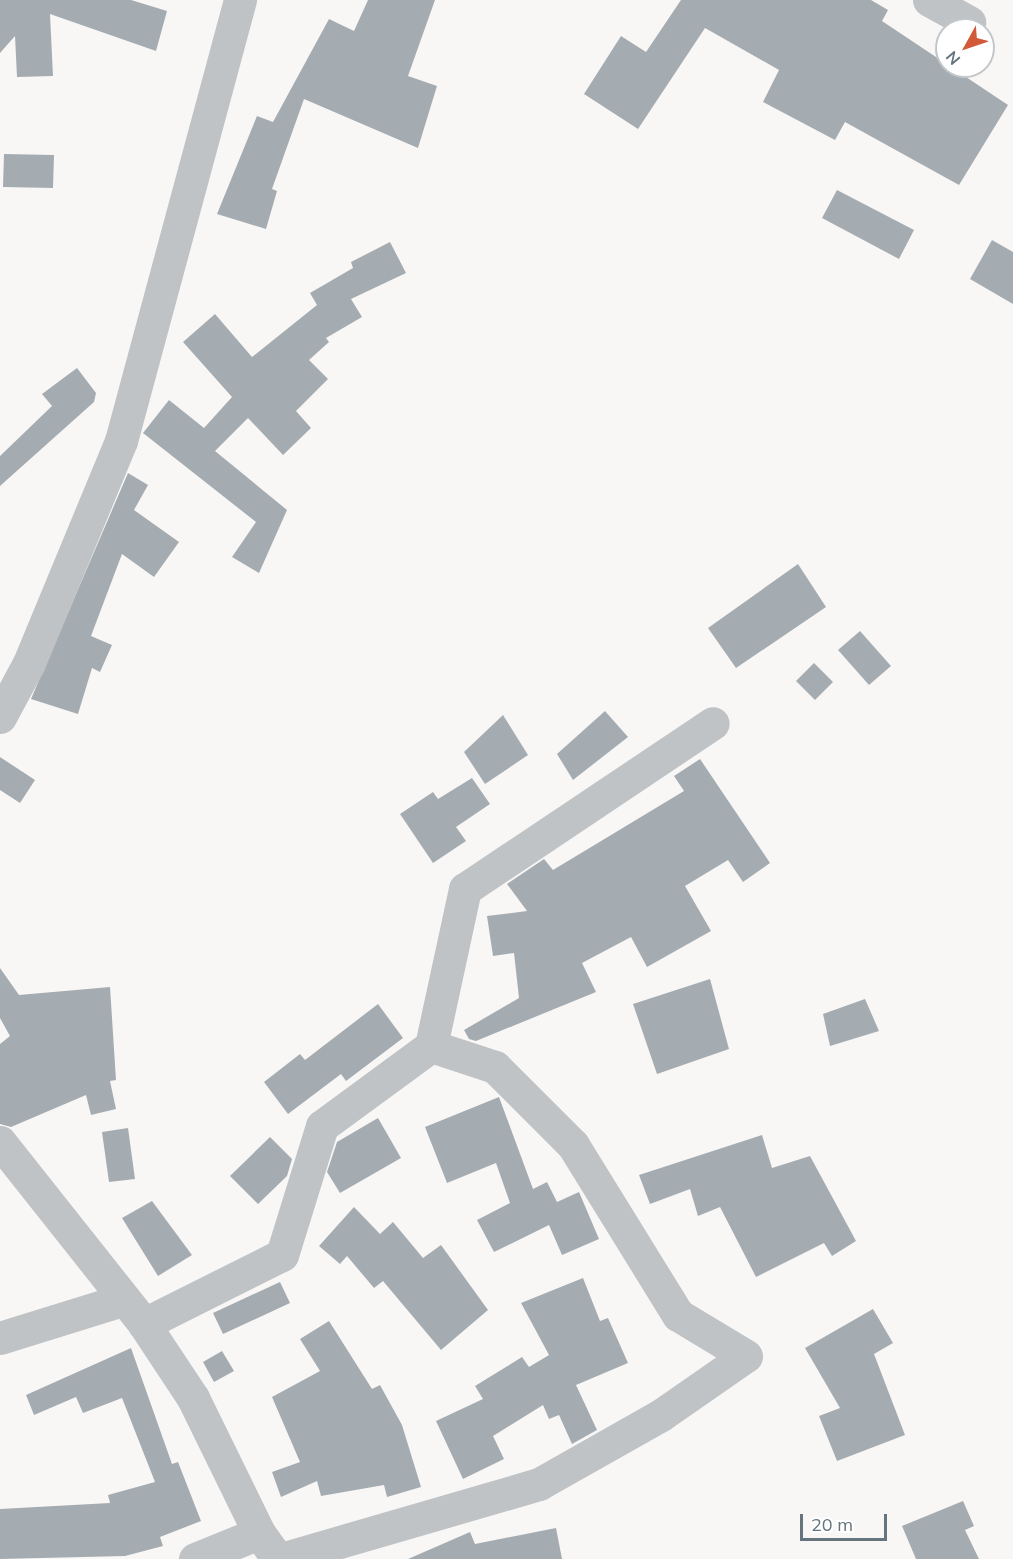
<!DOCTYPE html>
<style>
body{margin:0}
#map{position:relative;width:1013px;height:1559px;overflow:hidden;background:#f8f7f5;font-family:Mulish,sans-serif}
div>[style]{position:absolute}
.building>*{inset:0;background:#a5acb1}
.minor>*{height:33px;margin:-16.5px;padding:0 16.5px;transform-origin:16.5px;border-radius:16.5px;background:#bfc3c6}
span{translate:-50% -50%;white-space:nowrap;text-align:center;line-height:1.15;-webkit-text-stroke:6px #fff;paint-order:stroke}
.north{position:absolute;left:935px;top:18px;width:60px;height:60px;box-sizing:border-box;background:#fff;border:2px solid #c2c7cb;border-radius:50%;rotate:230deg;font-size:16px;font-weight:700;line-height:24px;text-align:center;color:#66747d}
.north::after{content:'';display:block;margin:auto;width:21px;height:27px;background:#d2593a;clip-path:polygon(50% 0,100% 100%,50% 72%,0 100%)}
.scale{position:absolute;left:800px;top:1514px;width:87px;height:27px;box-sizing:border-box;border:3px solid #66747d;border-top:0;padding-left:8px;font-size:18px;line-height:21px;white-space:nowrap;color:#66747d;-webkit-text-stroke:4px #fff;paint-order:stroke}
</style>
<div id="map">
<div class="building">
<i style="clip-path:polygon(0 0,131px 0,167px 11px,156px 51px,50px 14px,53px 76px,17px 77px,15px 36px,0 53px)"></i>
<i style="clip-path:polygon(368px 0,435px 0,408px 76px,437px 86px,418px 148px,304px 99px,272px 189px,277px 191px,266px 229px,217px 214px,257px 116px,273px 122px,329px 19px,354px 31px)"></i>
<i style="clip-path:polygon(681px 0,871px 0,888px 10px,882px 21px,1008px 105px,959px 185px,845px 122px,835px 140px,763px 102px,779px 70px,705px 28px,638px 129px,584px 94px,621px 36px,646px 52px)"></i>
<i style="clip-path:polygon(4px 154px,54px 155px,53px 188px,3px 187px)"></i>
<i style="clip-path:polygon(837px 190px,914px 230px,899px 259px,822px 218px)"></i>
<i style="clip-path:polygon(992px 240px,1013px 252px,1013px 304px,970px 279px)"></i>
<i style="clip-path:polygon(390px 242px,406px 273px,351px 299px,362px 317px,326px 338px,329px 342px,309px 360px,328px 379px,296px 411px,311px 428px,283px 455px,248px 418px,215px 451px,287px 510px,259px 573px,232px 557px,256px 522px,143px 433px,169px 400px,204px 428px,232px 397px,183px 342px,215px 314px,252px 357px,317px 305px,310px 293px,353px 268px,351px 262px)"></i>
<i style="clip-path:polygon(77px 368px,96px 393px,94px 402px,0 486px,0 456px,52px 406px,42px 394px)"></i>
<i style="clip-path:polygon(128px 473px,148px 485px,134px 510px,179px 542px,154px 577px,122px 554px,91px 636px,112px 645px,100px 672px,92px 668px,78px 714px,31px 699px)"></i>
<i style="clip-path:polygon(798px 564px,826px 607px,736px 668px,708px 628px)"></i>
<i style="clip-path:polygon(860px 631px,891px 666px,869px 685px,838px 650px)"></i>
<i style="clip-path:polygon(814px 663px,833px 682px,815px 700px,796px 681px)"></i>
<i style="clip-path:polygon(605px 711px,628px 737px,573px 780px,557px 754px)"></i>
<i style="clip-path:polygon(503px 715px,528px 755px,485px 784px,464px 752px)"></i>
<i style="clip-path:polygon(0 757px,35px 780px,20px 803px,0 790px)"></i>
<i style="clip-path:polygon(700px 759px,770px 863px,743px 882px,728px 860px,685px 886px,711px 931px,647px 967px,631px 937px,582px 963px,596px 992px,476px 1041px,469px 1039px,464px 1030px,519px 998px,514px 953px,493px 956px,487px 916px,527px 911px,507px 884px,544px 859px,553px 870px,684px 791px,674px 776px)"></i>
<i style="clip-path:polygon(472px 778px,490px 804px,456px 827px,466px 841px,433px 863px,400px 814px,433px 792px,438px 799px)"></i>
<i style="clip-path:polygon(0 968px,19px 995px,110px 987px,116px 1080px,110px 1081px,116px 1109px,91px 1115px,86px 1095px,11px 1127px,0 1124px,0 1044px,10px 1036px,0 1018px)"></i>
<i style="clip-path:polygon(710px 979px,729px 1049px,657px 1074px,633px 1004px)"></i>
<i style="clip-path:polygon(865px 999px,879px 1031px,830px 1046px,823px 1014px)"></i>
<i style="clip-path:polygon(378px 1004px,403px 1038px,346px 1081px,341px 1074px,288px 1114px,264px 1082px,300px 1054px,305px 1060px)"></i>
<i style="clip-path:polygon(499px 1097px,533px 1189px,547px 1182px,557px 1202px,579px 1192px,599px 1239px,562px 1255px,549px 1225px,494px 1252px,477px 1220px,510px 1203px,496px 1163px,447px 1183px,425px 1127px)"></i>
<i style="clip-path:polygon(378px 1118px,401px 1158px,340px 1193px,327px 1172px,337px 1142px)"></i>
<i style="clip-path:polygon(128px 1128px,135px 1179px,109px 1182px,102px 1132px)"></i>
<i style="clip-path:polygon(762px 1135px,772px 1168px,810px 1156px,856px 1241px,832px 1256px,824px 1243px,756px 1277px,720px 1207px,698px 1216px,690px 1189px,650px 1204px,639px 1175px)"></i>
<i style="clip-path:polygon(270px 1137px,292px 1159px,287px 1176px,258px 1204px,230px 1176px)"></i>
<i style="clip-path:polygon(152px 1201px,192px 1255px,158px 1276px,122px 1218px)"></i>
<i style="clip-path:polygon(354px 1207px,380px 1234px,393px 1222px,423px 1258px,441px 1245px,488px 1310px,441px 1350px,383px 1281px,374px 1288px,347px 1256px,340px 1264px,319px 1246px)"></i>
<i style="clip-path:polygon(583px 1278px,600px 1321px,608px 1318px,628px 1363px,576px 1385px,597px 1430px,572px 1444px,559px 1415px,549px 1419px,543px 1405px,493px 1436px,504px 1459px,463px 1479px,436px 1421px,483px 1399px,475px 1386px,522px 1357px,529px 1367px,549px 1355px,521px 1303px)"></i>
<i style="clip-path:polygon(280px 1282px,290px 1303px,223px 1334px,213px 1313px)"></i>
<i style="clip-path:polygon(873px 1309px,893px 1343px,874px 1354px,905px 1435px,837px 1461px,819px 1416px,840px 1408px,805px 1348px)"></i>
<i style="clip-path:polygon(329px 1321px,372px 1389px,380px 1385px,402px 1425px,421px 1487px,387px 1497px,384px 1485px,321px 1496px,317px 1481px,281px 1497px,272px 1472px,300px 1462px,272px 1397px,320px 1371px,300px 1339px)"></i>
<i style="clip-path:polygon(131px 1348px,172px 1464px,178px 1462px,201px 1521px,160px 1537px,163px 1546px,125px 1556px,0 1559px,0 1509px,110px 1503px,108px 1495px,155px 1482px,122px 1398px,83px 1413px,76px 1397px,34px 1415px,26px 1395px)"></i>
<i style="clip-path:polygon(222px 1351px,234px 1371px,214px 1382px,203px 1362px)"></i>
<i style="clip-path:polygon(963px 1501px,974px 1526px,965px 1530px,979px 1559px,916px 1559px,902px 1526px)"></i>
<i style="clip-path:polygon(556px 1528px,562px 1559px,408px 1559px,470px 1532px,475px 1544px)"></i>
</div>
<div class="minor">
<i style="left:929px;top:0;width:46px;rotate:28.8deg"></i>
<i style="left:0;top:717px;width:61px;rotate:-61.8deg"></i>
<i style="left:29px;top:663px;width:240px;rotate:-67.5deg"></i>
<i style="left:121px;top:441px;width:457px;rotate:-74.9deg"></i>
<i style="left:0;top:1142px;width:232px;rotate:51.6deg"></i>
<i style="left:144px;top:1324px;width:89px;rotate:56.5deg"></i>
<i style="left:193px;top:1398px;width:150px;rotate:63.9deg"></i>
<i style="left:259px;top:1533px;width:32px;rotate:54deg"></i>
<i style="left:144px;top:1324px;width:154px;rotate:-26.6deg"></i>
<i style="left:282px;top:1255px;width:135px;rotate:-72.8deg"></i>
<i style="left:322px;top:1126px;width:135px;rotate:-36.3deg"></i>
<i style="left:431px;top:1046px;width:161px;rotate:-77.8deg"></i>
<i style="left:465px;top:889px;width:298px;rotate:-33.8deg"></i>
<i style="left:0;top:1338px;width:128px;rotate:-17.3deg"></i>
<i style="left:195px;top:1559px;width:69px;rotate:-22.1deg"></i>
<i style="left:281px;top:1559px;width:269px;rotate:-16.2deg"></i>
<i style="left:539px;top:1484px;width:140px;rotate:-29.5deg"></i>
<i style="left:661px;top:1415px;width:103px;rotate:-34.8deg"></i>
<i style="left:746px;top:1356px;width:79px;rotate:-148.9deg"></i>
<i style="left:678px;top:1315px;width:200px;rotate:-121.7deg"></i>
<i style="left:573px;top:1145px;width:110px;rotate:-135deg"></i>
<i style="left:495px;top:1067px;width:67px;rotate:-161.8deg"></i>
</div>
<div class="north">N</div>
<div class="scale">20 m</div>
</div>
